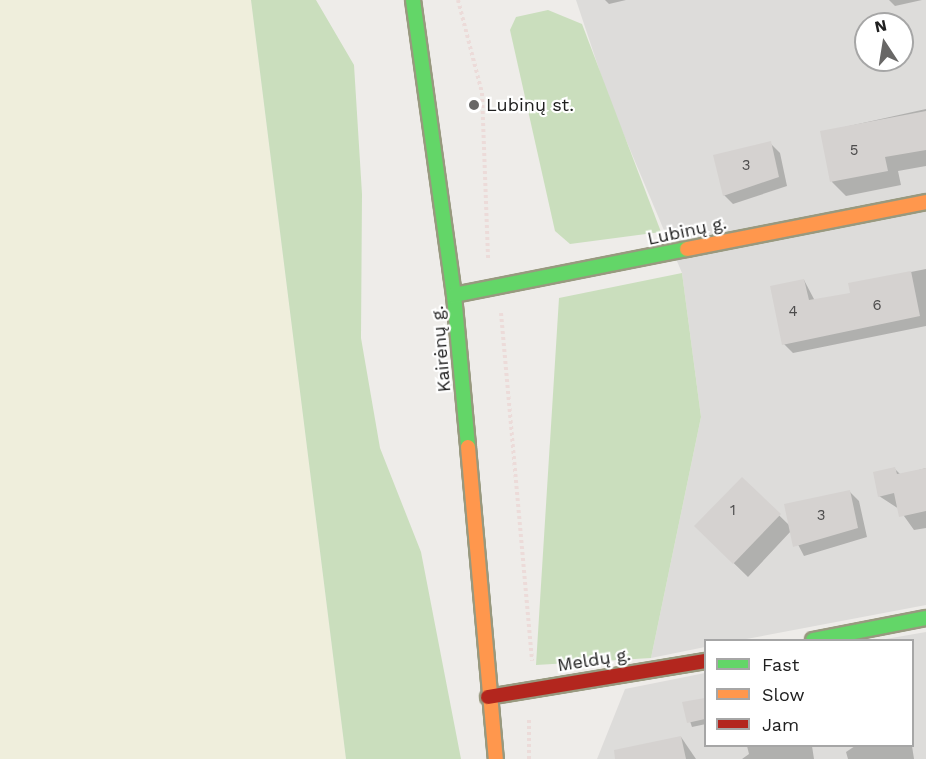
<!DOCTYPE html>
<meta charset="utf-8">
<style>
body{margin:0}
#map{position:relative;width:926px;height:759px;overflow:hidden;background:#eeece9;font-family:"Work Sans",sans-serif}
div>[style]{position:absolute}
.residential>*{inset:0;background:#dddcda}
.farmland>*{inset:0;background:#efeedc}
.forest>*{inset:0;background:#cadebd}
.shadow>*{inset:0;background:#0003}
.building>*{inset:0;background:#d5d2d0}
.path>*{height:4px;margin-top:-2px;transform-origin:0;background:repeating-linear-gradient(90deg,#ecdbd9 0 3px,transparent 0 6px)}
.roads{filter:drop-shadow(2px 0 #98997f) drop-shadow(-2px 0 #98997f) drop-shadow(0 2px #98997f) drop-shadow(0 -2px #98997f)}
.fast>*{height:14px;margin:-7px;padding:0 7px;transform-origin:7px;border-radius:7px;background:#63d668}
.slow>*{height:14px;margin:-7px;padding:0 7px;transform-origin:7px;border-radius:7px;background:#ff974d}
.jam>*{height:14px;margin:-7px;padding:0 7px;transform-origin:7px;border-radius:7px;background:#b3261e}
.dots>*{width:16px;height:16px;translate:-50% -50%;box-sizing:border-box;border:3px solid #fff;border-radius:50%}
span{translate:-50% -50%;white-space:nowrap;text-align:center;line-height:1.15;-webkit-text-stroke:4.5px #fff;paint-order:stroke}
.number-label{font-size:15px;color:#4d4c4c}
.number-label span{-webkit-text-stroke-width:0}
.poi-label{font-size:18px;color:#202020}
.left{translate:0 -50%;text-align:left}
.street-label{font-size:18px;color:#202020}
.legend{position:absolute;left:704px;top:639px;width:210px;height:108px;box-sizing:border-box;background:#fff;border:2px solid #a6a6a6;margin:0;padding:8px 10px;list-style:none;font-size:18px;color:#202020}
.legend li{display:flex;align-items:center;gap:12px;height:30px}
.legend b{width:30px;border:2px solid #a6a6a6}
.north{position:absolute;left:854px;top:12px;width:60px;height:60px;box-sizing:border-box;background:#fff;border:2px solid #a6a6a6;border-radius:50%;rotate:348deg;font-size:16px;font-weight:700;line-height:24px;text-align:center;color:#202020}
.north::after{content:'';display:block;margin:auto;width:21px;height:27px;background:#686766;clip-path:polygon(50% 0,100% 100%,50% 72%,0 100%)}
</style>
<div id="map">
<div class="residential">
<i style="clip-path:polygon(evenodd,576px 0,926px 0,926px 605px,741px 640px,706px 640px,705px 647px,651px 658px,701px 417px,682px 273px,610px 102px,576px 0,866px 24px,902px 24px,902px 60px,866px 60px,866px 24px)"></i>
<i style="clip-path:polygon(926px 632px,926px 759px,597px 759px,625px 689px,705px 673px,706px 746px,912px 746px,912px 640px,880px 640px)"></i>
</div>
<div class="farmland">
<i style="clip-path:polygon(0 0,251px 0,346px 759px,0 759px)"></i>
</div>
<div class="forest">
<i style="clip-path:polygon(251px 0,316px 0,354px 65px,362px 194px,361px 338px,380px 448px,421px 552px,461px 759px,346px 759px)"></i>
<i style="clip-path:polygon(548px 10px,582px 24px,661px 232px,570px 244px,555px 231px,510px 30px,516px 17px)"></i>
<i style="clip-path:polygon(682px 273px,701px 417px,651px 658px,536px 665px,559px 298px)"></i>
</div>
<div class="shadow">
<i style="clip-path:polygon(605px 0,626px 0,609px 4px)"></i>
<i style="clip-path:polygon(889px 0,922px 0,895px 6px)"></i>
<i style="clip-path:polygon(926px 109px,926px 166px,898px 171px,901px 185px,846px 196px,832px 182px,822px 132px)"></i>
<i style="clip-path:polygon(770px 143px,780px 153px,787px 186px,733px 204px,724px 195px)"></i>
<i style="clip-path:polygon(926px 269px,926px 326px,793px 353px,784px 344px,804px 280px,815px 301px,852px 294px,850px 284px)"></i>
<i style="clip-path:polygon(926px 468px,926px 528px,914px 530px,899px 509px,879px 496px,895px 469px,901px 475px)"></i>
<i style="clip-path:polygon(742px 479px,790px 526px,850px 492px,859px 501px,867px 537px,804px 556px,791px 531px,748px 577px,710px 540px)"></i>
<i style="clip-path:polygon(706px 699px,706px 724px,692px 727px,684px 704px)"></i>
<i style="clip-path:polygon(681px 737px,696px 759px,627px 759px)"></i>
<i style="clip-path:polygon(747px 746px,812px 746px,814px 759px,742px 759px,749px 754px)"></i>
<i style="clip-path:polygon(855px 746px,912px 746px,914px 759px,848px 759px,846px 752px)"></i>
</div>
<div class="building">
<i style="clip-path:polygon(926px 111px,926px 150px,885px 157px,888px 171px,830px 182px,820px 131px)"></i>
<i style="clip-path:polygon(771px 141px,779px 177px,723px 196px,713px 155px)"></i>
<i style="clip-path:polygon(911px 271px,920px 316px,782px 345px,770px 286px,804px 279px,809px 300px,850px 293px,848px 283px)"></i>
<i style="clip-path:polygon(895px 467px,897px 474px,926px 468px,926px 511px,899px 517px,894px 493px,878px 497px,873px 472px)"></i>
<i style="clip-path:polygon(742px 477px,781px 514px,733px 564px,694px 526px)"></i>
<i style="clip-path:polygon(850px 490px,858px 528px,793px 547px,784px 504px)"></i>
<i style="clip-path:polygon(705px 698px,705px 719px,687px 723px,682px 702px)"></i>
<i style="clip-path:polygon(681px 736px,686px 759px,615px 759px,614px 750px)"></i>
</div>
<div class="path">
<i style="left:458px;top:0;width:96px;rotate:75.5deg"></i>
<i style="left:482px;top:93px;width:167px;rotate:87.9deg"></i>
<i style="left:501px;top:313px;width:349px;rotate:84.9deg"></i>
<i style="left:529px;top:759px;width:40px;rotate:-90deg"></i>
</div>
<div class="roads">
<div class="fast">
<i style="left:413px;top:0;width:298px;rotate:82.1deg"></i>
<i style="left:454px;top:295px;width:153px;rotate:84.7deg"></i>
<i style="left:454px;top:295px;width:237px;rotate:-11.2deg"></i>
<i style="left:813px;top:640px;width:115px;rotate:-11deg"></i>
</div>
<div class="slow">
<i style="left:687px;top:249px;width:244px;rotate:-11.1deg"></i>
<i style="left:468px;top:447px;width:313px;rotate:84.9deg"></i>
</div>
<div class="jam">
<i style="left:488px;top:697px;width:221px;rotate:-9.4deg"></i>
</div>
</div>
<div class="dots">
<i style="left:474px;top:105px;background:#686766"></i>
</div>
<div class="number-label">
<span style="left:854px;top:151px">5</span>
<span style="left:746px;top:166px">3</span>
<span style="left:877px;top:306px">6</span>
<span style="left:793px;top:312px">4</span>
<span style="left:733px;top:511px">1</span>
<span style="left:821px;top:516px">3</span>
</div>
<div class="poi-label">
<span class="left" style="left:486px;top:105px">Lubinų st.</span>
</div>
<div class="street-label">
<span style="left:687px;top:231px;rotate:-12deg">Lubinų g.</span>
<span style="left:441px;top:349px;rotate:-95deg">Kairėnų g.</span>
<span style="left:594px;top:660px;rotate:-9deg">Meldų g.</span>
</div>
<ul class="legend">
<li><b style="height:8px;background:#63d668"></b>Fast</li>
<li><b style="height:8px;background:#ff974d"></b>Slow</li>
<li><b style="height:8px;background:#b3261e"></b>Jam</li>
</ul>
<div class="north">N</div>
</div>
